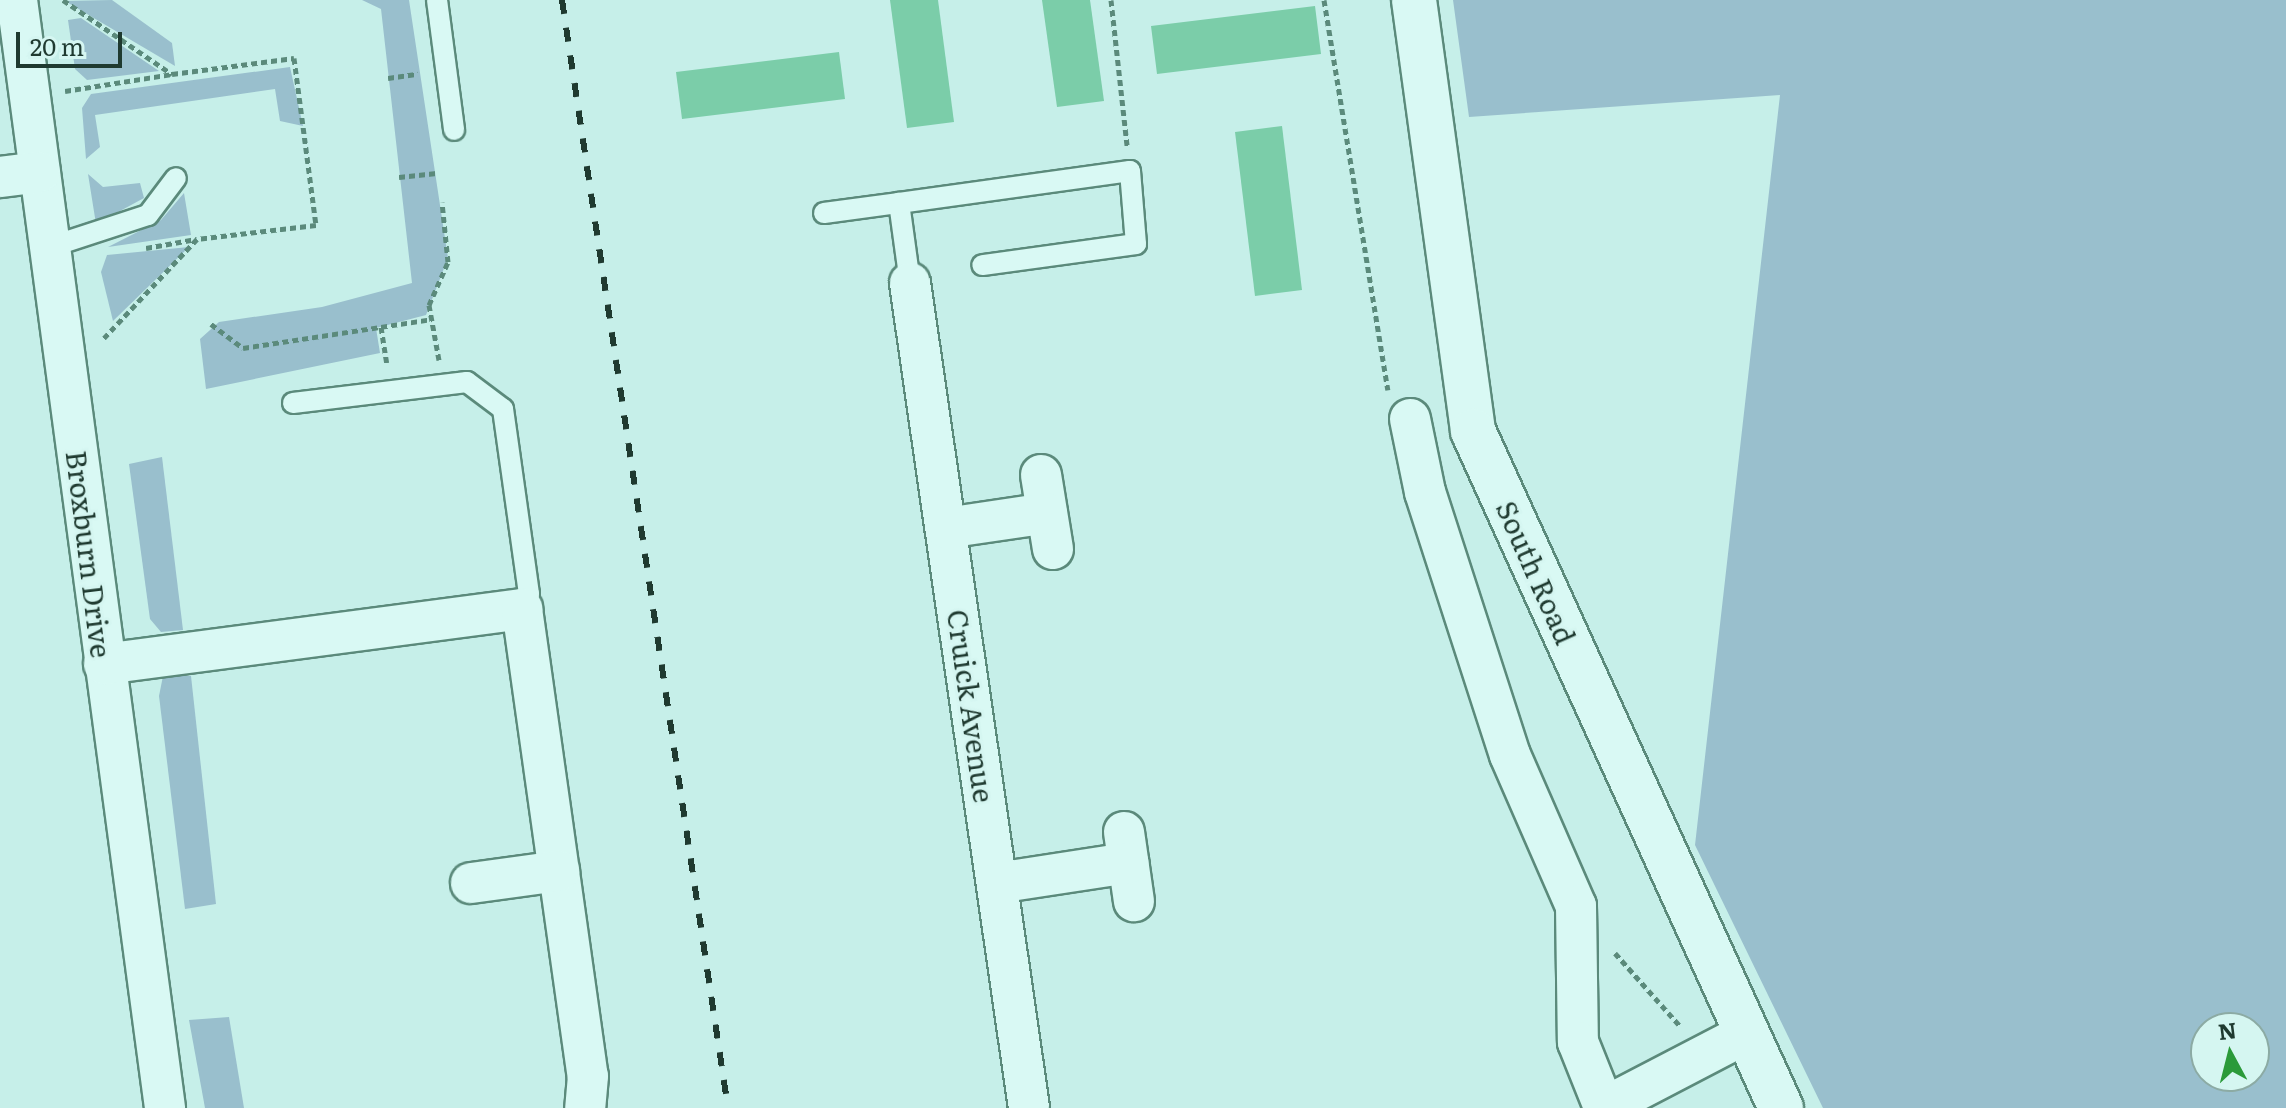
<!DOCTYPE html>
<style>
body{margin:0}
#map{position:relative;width:2286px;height:1108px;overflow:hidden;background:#c6efe9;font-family:Literata,serif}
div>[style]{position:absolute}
.green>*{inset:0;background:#99bfcd}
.building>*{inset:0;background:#7bcda9}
.path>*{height:5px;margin-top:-2.5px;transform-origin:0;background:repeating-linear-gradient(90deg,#5b8a7b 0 6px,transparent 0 10px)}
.roads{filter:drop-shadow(2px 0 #5b8a7b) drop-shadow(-2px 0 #5b8a7b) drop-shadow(0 2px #5b8a7b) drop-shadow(0 -2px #5b8a7b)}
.service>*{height:20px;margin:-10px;padding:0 10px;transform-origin:10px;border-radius:10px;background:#d9f9f4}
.minor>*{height:40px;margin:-20px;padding:0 20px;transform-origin:20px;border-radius:20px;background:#d9f9f4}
.secondary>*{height:44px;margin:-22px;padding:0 22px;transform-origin:22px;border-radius:22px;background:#d9f9f4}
.rail>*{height:6px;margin-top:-3px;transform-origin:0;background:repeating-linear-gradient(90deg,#1f3a30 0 14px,transparent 0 28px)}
span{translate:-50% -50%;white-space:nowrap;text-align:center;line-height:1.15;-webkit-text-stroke:6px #d5f6f1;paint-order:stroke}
.street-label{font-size:28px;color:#1f3a30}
.north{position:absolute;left:2190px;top:1012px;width:80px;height:80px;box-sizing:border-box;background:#d5f6f1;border:2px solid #8caba4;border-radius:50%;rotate:353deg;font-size:22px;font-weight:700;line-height:32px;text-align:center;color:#1f3a30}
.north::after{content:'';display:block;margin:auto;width:28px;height:36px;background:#2b9a3a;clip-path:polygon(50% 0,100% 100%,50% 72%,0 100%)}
.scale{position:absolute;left:16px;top:32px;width:106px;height:36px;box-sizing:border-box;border:4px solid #1f3a30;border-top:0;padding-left:10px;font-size:24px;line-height:28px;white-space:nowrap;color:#1f3a30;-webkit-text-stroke:6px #d5f6f1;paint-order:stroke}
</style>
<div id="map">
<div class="green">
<i style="clip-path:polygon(112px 0,172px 43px,175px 66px,65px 1px)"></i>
<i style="clip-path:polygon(362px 0,409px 0,448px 258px,426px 315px,376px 328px,380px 353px,206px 389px,200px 339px,219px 322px,322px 307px,412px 283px,381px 9px)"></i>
<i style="clip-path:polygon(evenodd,1453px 0,2286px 0,2286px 1108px,1823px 1108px,1695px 845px,1780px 95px,1469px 117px,1453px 0,2206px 1028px,2254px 1028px,2254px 1076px,2206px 1076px,2206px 1028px)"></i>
<i style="clip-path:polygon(81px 18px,159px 71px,87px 80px,75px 69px,68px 20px)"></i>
<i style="clip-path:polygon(290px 67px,303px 126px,280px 121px,275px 89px,95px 115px,100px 147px,86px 159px,82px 108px,91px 94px)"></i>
<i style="clip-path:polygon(88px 174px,103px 187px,140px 183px,144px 198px,96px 224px)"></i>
<i style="clip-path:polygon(184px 193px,191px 235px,108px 247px,161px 220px)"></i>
<i style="clip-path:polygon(189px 247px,113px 321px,101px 272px,107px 255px)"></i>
<i style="clip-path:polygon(162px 457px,183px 630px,161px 632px,150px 619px,129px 464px)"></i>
<i style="clip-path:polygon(163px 676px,191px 676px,216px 904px,185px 909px,159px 696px)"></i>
<i style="clip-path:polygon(229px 1017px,244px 1108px,205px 1108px,189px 1020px)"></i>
</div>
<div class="building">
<i style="clip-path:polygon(890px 0,938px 0,954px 122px,907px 128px)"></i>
<i style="clip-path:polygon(1042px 0,1090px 0,1104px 101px,1057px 107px)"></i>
<i style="clip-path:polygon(1315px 6px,1321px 54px,1157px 74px,1151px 26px)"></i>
<i style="clip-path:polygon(839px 52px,845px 99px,682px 119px,676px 72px)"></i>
<i style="clip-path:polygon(1282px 126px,1302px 290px,1255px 296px,1235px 132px)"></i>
</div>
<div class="path">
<i style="left:63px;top:0;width:132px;rotate:34.2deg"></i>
<i style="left:172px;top:74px;width:123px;rotate:-7.5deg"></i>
<i style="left:294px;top:58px;width:168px;rotate:82.5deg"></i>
<i style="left:316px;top:225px;width:120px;rotate:173.3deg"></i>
<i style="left:197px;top:239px;width:136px;rotate:133.2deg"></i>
<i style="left:1111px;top:0;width:147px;rotate:83.7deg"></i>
<i style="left:1324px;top:0;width:395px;rotate:80.7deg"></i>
<i style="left:388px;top:78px;width:30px;rotate:-8deg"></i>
<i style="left:65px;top:91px;width:108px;rotate:-9deg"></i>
<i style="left:399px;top:177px;width:38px;rotate:-6deg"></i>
<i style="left:146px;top:248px;width:51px;rotate:-10.2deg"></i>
<i style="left:211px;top:324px;width:40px;rotate:37deg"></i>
<i style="left:243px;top:348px;width:191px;rotate:-8.7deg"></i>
<i style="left:381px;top:327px;width:36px;rotate:81deg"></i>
<i style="left:439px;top:360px;width:56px;rotate:-100.3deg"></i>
<i style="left:429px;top:305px;width:47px;rotate:-66.2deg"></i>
<i style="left:448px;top:262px;width:60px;rotate:-95.7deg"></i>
<i style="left:1615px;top:953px;width:98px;rotate:48.3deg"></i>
</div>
<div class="roads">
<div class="service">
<i style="left:437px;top:0;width:131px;rotate:82.5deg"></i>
<i style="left:824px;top:213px;width:76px;rotate:-7.6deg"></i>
<i style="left:50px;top:247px;width:103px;rotate:-18.1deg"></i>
<i style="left:148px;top:215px;width:46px;rotate:-52.9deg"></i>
<i style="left:910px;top:283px;width:81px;rotate:-97.8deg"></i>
<i style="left:899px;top:203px;width:233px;rotate:-7.9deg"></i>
<i style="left:1130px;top:171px;width:73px;rotate:85.3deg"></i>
<i style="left:1136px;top:244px;width:155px;rotate:172.2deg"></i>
<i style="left:293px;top:403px;width:175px;rotate:-6.9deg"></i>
<i style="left:467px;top:382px;width:45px;rotate:36.9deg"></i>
<i style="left:503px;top:409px;width:187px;rotate:82deg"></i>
<i style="left:529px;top:594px;width:17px;rotate:115deg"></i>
</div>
<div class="minor">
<i style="left:17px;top:0;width:1118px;rotate:82.39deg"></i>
<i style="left:0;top:177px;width:40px;rotate:-7.1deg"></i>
<i style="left:910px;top:283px;width:834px;rotate:81.79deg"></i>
<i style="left:1410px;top:419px;width:75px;rotate:78.4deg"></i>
<i style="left:1425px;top:492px;width:276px;rotate:72.1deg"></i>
<i style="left:1510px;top:755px;width:165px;rotate:66.4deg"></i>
<i style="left:1576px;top:906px;width:136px;rotate:89.2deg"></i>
<i style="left:1578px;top:1042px;width:70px;rotate:68.2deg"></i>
<i style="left:1041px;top:475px;width:75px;rotate:80.8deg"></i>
<i style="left:946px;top:528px;width:102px;rotate:-8.4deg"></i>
<i style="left:104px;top:664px;width:422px;rotate:-7.5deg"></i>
<i style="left:522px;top:609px;width:472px;rotate:82deg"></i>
<i style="left:588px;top:1076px;width:32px;rotate:95deg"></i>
<i style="left:1124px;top:832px;width:70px;rotate:81.8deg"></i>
<i style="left:471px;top:883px;width:89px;rotate:-7.8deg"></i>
<i style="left:997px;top:883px;width:133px;rotate:-8.7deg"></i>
<i style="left:1603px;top:1108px;width:160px;rotate:-27.5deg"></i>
</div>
<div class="secondary">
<i style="left:1414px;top:0;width:435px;rotate:82.2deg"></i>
<i style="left:1473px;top:431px;width:744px;rotate:65.54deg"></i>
</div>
</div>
<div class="rail">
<i style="left:562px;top:0;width:1120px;rotate:81.48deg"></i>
</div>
<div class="street-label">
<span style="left:90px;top:554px;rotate:83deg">Broxburn Drive</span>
<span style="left:1537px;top:572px;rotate:66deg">South Road</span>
<span style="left:972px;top:706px;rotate:82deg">Cruick Avenue</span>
</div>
<div class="north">N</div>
<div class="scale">20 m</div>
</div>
